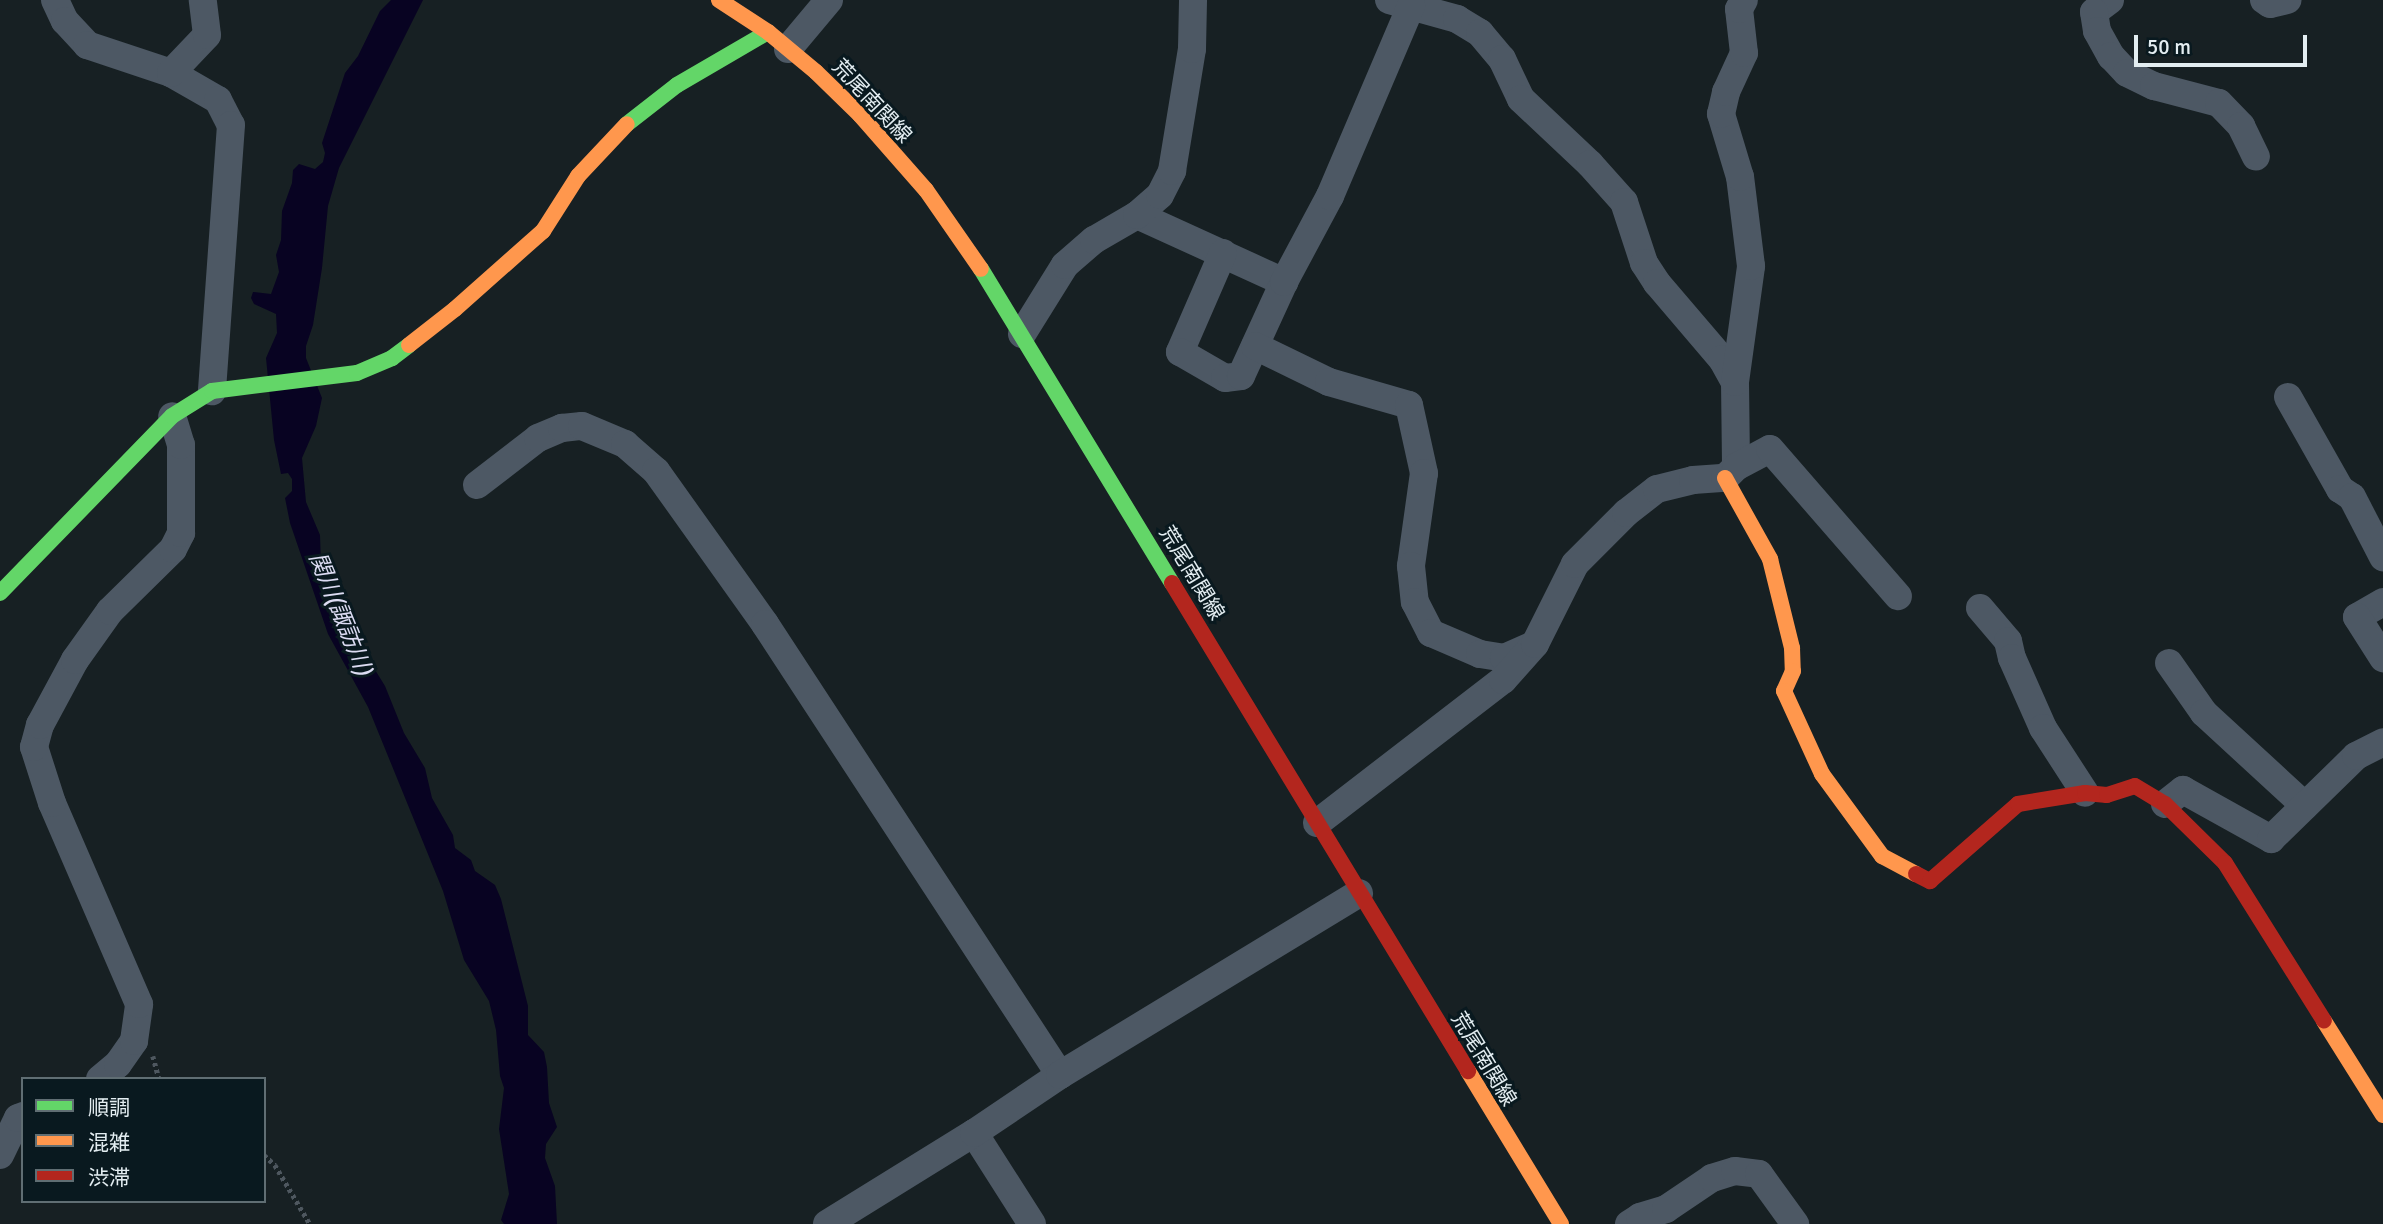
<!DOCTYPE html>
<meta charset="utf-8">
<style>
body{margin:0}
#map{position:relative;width:2383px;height:1224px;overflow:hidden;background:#172023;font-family:Signika,"Noto Sans JP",sans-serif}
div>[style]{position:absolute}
.water>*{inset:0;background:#080322}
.path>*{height:4.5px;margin-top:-2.25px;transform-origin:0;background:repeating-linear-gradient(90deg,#4e575f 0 3.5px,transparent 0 7px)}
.street>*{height:28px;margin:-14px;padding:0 14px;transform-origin:14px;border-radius:14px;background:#4d5864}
.fast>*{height:16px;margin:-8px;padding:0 8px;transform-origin:8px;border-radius:8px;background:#63d668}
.slow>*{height:16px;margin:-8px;padding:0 8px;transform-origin:8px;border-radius:8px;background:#ff974d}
.jam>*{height:16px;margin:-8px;padding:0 8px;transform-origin:8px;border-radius:8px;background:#b3261e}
span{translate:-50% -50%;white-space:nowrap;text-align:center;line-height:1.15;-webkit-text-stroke:6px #09191f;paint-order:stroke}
.street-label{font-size:21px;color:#e3edf1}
.water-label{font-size:23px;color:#dcdcf3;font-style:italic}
.legend{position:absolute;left:21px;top:1077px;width:245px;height:126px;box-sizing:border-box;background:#09191f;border:2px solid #606e73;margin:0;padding:9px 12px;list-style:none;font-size:21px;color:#e3edf1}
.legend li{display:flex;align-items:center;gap:14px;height:35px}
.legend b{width:35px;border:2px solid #606e73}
.scale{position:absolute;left:2134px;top:35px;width:173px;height:32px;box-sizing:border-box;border:4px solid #e3edf1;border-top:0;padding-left:9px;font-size:21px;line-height:24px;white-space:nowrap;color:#e3edf1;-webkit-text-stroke:5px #09191f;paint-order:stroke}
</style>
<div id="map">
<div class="water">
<i style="clip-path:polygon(391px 0,423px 0,339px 168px,328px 206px,322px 268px,313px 325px,306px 346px,306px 358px,322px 398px,316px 426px,302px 458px,306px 502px,320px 535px,321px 565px,356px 639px,385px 686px,404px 733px,425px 768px,432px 798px,453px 835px,455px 848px,471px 860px,475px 871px,495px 885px,501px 899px,528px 1006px,528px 1035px,544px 1052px,547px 1067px,549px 1103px,557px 1127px,546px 1144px,545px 1158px,555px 1186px,557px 1224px,504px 1224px,501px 1220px,509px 1194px,499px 1129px,504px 1088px,500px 1076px,496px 1030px,489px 1001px,464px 960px,443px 891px,368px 707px,328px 634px,290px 523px,285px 498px,292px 491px,292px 479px,288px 473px,281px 474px,274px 440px,266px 358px,277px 333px,276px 314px,254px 304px,251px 298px,253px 292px,271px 294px,279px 272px,276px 255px,281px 240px,282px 211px,292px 183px,293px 170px,299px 164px,315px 169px,323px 162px,325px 153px,322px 143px,345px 73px,358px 56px,380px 11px)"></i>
</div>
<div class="path">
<i style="left:153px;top:1056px;width:24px;rotate:75deg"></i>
<i style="left:264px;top:1155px;width:15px;rotate:42deg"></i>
<i style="left:275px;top:1165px;width:69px;rotate:59.3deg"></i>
</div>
<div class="street">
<i style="left:55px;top:0;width:23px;rotate:65deg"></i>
<i style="left:65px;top:21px;width:33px;rotate:47deg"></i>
<i style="left:87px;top:45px;width:89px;rotate:18.4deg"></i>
<i style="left:171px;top:73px;width:54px;rotate:29.9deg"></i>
<i style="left:218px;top:100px;width:28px;rotate:63deg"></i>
<i style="left:231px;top:125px;width:267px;rotate:94.1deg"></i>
<i style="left:1389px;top:0;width:71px;rotate:15.6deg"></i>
<i style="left:1457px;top:19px;width:27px;rotate:31deg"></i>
<i style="left:1480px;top:33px;width:34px;rotate:50deg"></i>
<i style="left:1502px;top:59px;width:44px;rotate:64.6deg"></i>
<i style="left:1521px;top:99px;width:95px;rotate:43.3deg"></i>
<i style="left:1590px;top:164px;width:51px;rotate:48.2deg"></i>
<i style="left:1624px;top:202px;width:64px;rotate:71.8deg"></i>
<i style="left:1644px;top:263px;width:24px;rotate:57deg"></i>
<i style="left:1657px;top:283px;width:100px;rotate:49.5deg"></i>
<i style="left:1722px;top:359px;width:26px;rotate:61deg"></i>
<i style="left:1735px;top:382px;width:85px;rotate:89.3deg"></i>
<i style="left:2110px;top:0;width:20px;rotate:143deg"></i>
<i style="left:2094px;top:12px;width:19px;rotate:81deg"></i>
<i style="left:2097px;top:31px;width:29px;rotate:61deg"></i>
<i style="left:2111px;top:56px;width:23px;rotate:47deg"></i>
<i style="left:2127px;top:73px;width:30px;rotate:26deg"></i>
<i style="left:2154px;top:86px;width:67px;rotate:14.7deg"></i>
<i style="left:2219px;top:103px;width:32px;rotate:46deg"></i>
<i style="left:2241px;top:126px;width:34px;rotate:64deg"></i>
<i style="left:2264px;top:0;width:7px;rotate:34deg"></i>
<i style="left:2270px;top:4px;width:18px;rotate:-13deg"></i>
<i style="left:788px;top:49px;width:64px;rotate:-50.1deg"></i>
<i style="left:171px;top:73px;width:52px;rotate:-46.5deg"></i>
<i style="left:207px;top:35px;width:35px;rotate:-97deg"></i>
<i style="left:1137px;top:215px;width:162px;rotate:24.5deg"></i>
<i style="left:1223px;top:253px;width:108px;rotate:113.5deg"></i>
<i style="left:1180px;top:352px;width:52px;rotate:30deg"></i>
<i style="left:1225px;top:378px;width:16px;rotate:-7deg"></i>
<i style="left:1241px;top:376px;width:103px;rotate:-65.4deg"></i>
<i style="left:1284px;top:282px;width:98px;rotate:-61.9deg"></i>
<i style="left:1330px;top:196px;width:207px;rotate:-66.9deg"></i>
<i style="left:1022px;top:334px;width:81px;rotate:-58.1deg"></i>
<i style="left:1065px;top:265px;width:38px;rotate:-41deg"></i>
<i style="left:1094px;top:240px;width:50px;rotate:-30.2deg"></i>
<i style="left:1137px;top:215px;width:30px;rotate:-41deg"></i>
<i style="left:1160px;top:195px;width:27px;rotate:-63deg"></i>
<i style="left:1172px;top:171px;width:124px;rotate:-80.7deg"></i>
<i style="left:1192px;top:49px;width:49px;rotate:-88.8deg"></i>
<i style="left:1255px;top:346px;width:82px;rotate:25.9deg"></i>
<i style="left:1329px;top:382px;width:83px;rotate:16deg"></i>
<i style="left:1409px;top:405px;width:70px;rotate:77.6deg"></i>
<i style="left:1424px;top:473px;width:94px;rotate:98deg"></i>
<i style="left:1411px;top:566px;width:36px;rotate:84deg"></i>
<i style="left:1415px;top:602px;width:35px;rotate:63deg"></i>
<i style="left:1431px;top:633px;width:53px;rotate:23.2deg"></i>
<i style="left:1480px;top:654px;width:24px;rotate:9deg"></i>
<i style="left:1504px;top:658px;width:32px;rotate:-24deg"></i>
<i style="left:1735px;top:382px;width:117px;rotate:-82.1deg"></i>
<i style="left:1751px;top:266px;width:90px;rotate:-97deg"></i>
<i style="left:1740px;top:177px;width:66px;rotate:-106.8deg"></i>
<i style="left:1721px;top:114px;width:23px;rotate:-77deg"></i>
<i style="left:1726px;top:92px;width:43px;rotate:-65.2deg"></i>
<i style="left:1744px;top:53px;width:44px;rotate:-96.5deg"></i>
<i style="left:1739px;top:9px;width:10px;rotate:-61deg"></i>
<i style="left:2288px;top:397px;width:106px;rotate:60.5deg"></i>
<i style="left:2340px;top:489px;width:14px;rotate:34deg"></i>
<i style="left:2352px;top:497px;width:68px;rotate:62.7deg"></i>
<i style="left:477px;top:485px;width:77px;rotate:-37.6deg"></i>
<i style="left:538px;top:438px;width:26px;rotate:-23deg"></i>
<i style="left:562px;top:428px;width:20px;rotate:-6deg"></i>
<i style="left:582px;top:426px;width:47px;rotate:22.7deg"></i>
<i style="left:625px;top:444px;width:41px;rotate:41.1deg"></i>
<i style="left:656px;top:471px;width:188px;rotate:54.5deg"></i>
<i style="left:765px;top:624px;width:539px;rotate:56.81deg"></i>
<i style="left:2383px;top:602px;width:30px;rotate:150deg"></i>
<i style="left:2357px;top:617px;width:49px;rotate:57.6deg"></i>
<i style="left:1980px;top:608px;width:43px;rotate:49.7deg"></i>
<i style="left:2008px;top:641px;width:17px;rotate:77deg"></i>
<i style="left:2012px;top:658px;width:77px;rotate:66.1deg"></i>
<i style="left:2043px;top:728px;width:77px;rotate:57.1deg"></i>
<i style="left:2169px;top:663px;width:61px;rotate:55deg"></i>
<i style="left:2204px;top:713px;width:137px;rotate:42.6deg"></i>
<i style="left:2165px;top:804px;width:23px;rotate:-38deg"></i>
<i style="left:2183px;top:790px;width:101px;rotate:29.1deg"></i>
<i style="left:2271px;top:839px;width:119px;rotate:-44.3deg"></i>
<i style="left:2356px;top:756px;width:30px;rotate:-27deg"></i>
<i style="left:1317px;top:823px;width:235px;rotate:-37.6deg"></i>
<i style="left:1503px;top:680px;width:48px;rotate:-48.4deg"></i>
<i style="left:1535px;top:644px;width:89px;rotate:-63.4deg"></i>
<i style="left:1575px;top:564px;width:72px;rotate:-45deg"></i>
<i style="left:1626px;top:513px;width:39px;rotate:-38deg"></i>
<i style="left:1657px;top:489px;width:37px;rotate:-14deg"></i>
<i style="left:1693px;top:480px;width:32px;rotate:-4deg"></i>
<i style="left:1725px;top:478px;width:16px;rotate:-45deg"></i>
<i style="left:1736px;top:467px;width:38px;rotate:-28deg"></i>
<i style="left:1770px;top:449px;width:195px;rotate:49deg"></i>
<i style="left:100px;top:1079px;width:23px;rotate:-40deg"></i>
<i style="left:118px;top:1064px;width:28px;rotate:-55deg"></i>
<i style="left:134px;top:1041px;width:37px;rotate:-82deg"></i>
<i style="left:139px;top:1004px;width:219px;rotate:-113.4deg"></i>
<i style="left:52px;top:803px;width:59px;rotate:-107.8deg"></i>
<i style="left:34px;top:747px;width:23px;rotate:-75deg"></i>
<i style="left:40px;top:725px;width:74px;rotate:-61.7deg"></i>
<i style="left:75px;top:660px;width:60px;rotate:-54.5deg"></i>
<i style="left:110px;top:611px;width:88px;rotate:-44.5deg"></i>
<i style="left:173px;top:549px;width:18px;rotate:-63deg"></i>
<i style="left:181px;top:533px;width:88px;rotate:-90deg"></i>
<i style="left:181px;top:445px;width:30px;rotate:-107deg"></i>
<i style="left:974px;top:1133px;width:108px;rotate:57.5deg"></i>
<i style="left:0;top:1155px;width:41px;rotate:-64.1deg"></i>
<i style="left:18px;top:1118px;width:5px;rotate:-22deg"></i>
<i style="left:827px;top:1224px;width:173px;rotate:-31.8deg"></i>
<i style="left:974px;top:1133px;width:104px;rotate:-34deg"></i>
<i style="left:1060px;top:1075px;width:350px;rotate:-31.3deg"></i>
<i style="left:1629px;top:1224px;width:13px;rotate:-32deg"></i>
<i style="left:1640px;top:1217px;width:27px;rotate:-17deg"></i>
<i style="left:1666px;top:1209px;width:55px;rotate:-34deg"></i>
<i style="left:1712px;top:1178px;width:24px;rotate:-17deg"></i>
<i style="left:1735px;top:1171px;width:24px;rotate:7deg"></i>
<i style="left:1759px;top:1174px;width:62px;rotate:54.2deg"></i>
</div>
<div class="fast">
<i style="left:627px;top:124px;width:63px;rotate:-38deg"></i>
<i style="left:677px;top:85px;width:105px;rotate:-30.2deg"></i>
<i style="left:981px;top:269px;width:368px;rotate:58.7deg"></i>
<i style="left:0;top:593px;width:247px;rotate:-45.8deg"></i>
<i style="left:172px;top:416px;width:47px;rotate:-32deg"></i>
<i style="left:212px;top:391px;width:146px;rotate:-7.1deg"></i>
<i style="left:357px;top:373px;width:38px;rotate:-23deg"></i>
<i style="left:392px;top:358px;width:21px;rotate:-37deg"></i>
</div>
<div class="slow">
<i style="left:719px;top:0;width:59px;rotate:33.1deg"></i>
<i style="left:768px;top:32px;width:62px;rotate:39.8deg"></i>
<i style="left:816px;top:72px;width:62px;rotate:44.3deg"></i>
<i style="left:860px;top:115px;width:100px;rotate:48.7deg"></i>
<i style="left:926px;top:190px;width:96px;rotate:55.2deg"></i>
<i style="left:409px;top:345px;width:58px;rotate:-38deg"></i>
<i style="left:455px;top:309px;width:118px;rotate:-41.6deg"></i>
<i style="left:543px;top:231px;width:65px;rotate:-57.5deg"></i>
<i style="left:578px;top:176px;width:71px;rotate:-46.7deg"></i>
<i style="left:1725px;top:478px;width:93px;rotate:60.9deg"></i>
<i style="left:1770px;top:559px;width:92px;rotate:76.1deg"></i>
<i style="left:1792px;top:648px;width:23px;rotate:88deg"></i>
<i style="left:1793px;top:671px;width:22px;rotate:114deg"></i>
<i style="left:1784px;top:691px;width:91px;rotate:65.4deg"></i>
<i style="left:1822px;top:774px;width:102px;rotate:53.8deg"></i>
<i style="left:1882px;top:856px;width:38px;rotate:28deg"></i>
<i style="left:2324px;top:1021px;width:111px;rotate:57.9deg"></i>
<i style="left:1468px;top:1071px;width:179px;rotate:58.7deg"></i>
</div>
<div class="jam">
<i style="left:1172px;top:583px;width:571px;rotate:58.76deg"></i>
<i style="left:1916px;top:874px;width:16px;rotate:27deg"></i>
<i style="left:1930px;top:881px;width:117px;rotate:-41.2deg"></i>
<i style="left:2018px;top:804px;width:68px;rotate:-9.3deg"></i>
<i style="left:2085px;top:793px;width:22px;rotate:5deg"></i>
<i style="left:2107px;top:795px;width:29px;rotate:-18deg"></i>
<i style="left:2135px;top:786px;width:35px;rotate:31deg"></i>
<i style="left:2165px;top:804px;width:84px;rotate:44.5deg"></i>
<i style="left:2225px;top:863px;width:186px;rotate:57.9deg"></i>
</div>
<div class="street-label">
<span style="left:872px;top:101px;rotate:47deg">荒尾南関線</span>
<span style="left:1192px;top:573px;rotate:59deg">荒尾南関線</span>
<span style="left:1484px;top:1059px;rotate:59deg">荒尾南関線</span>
</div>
<div class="water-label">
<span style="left:340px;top:614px;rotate:68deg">関川(諏訪川)</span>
</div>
<ul class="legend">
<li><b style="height:9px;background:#63d668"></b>順調</li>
<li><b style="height:9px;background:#ff974d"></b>混雑</li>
<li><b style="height:9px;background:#b3261e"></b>渋滞</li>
</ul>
<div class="scale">50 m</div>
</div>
